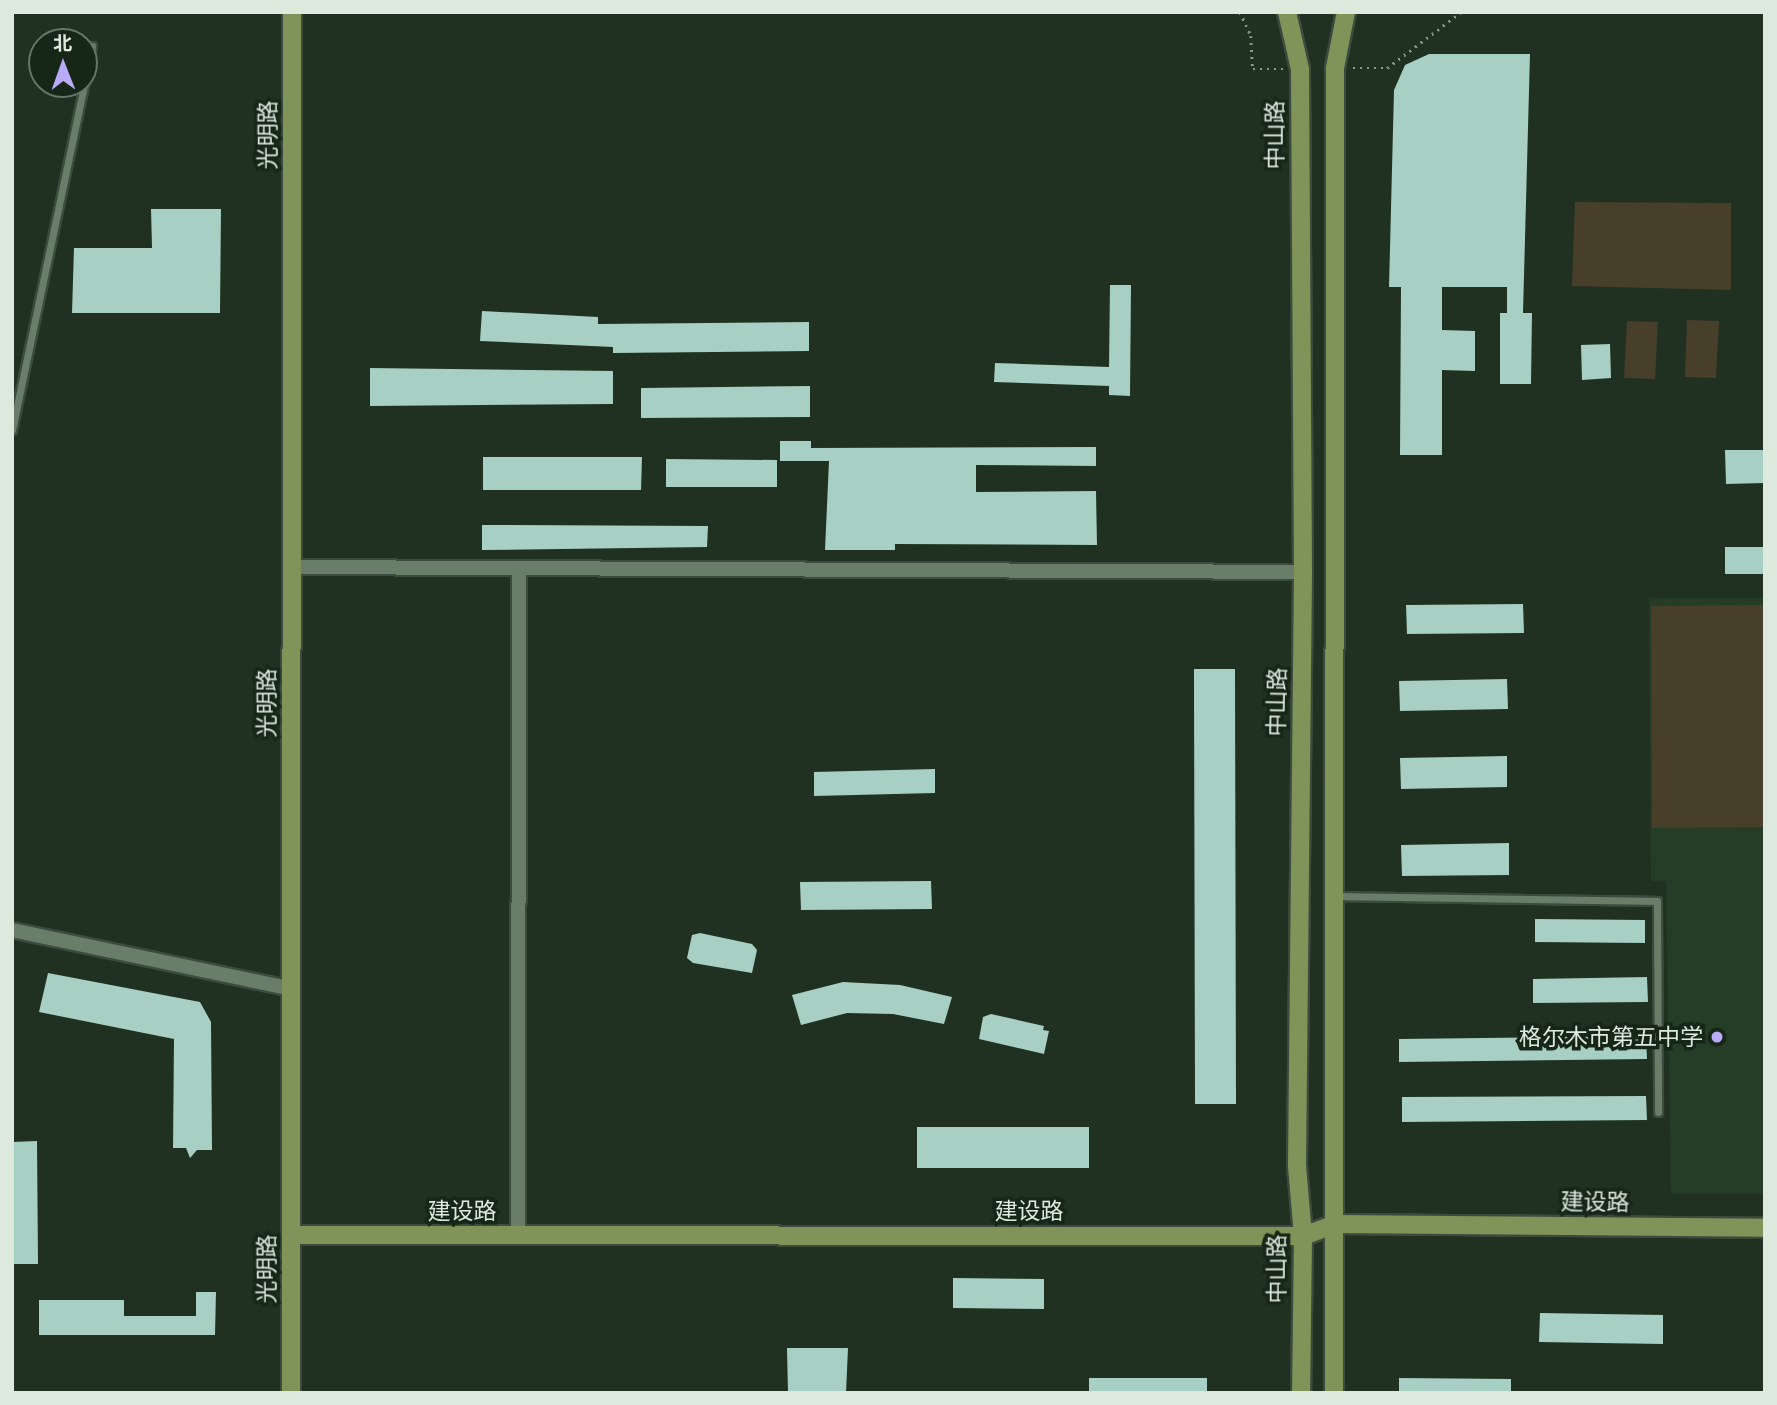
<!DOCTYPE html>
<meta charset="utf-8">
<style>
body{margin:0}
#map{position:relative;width:1777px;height:1405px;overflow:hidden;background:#203121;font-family:Poppins,"Noto Sans SC",sans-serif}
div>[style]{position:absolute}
.built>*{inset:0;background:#253c26}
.green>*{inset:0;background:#483f2b}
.building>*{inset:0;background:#a7cfc3}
.path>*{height:2.5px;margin-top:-1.25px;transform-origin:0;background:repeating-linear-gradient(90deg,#889689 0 2px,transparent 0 7px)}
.roads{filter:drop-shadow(2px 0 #3c4b3d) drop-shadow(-2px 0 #3c4b3d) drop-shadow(0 2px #3c4b3d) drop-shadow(0 -2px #3c4b3d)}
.lane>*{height:7px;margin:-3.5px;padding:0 3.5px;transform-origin:3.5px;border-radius:3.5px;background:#697d69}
.street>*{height:14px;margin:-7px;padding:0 7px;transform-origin:7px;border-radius:7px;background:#697d69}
.secondary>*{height:18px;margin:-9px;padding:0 9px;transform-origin:9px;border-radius:9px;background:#809359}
.dots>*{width:19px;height:19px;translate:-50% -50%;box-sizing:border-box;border:4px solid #162717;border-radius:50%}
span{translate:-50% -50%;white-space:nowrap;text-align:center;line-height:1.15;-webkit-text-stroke:7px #162717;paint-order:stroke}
.street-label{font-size:23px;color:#dee9de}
.poi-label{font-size:23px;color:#dee9de}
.right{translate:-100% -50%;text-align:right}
.frame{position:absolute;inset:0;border:14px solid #dee9de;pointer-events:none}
.north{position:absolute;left:28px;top:28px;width:70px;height:70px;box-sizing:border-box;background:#162717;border:2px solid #667567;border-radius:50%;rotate:359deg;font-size:19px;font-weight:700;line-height:28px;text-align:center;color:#dee9de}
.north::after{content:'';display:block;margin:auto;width:24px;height:32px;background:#b9abf7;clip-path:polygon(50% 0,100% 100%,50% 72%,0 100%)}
</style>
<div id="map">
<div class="built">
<i style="clip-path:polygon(1649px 598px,1765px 598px,1765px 1194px,1671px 1194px,1666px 881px,1651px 881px)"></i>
</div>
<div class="green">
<i style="clip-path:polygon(1575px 202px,1731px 203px,1731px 290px,1572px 286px)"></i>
<i style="clip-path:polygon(1687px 320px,1719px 321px,1716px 378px,1685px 377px)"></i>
<i style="clip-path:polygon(1627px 321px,1658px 322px,1655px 379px,1624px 378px)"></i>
<i style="clip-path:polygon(1765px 605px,1765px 827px,1652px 828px,1651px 606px)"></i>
</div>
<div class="building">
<i style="clip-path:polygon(1429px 54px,1530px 54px,1523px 313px,1532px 313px,1531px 384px,1500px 384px,1500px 313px,1507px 313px,1507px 287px,1442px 287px,1442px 330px,1475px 331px,1475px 371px,1442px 370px,1442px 455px,1400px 455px,1401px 287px,1389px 287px,1394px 90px,1405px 65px)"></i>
<i style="clip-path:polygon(151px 209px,221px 209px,220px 313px,72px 313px,74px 248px,152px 248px)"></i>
<i style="clip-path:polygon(1110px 285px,1131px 285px,1130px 396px,1109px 395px,1109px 386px,994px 382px,995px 363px,1109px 367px)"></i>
<i style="clip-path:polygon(482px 311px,598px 317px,598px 324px,809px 322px,809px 351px,613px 353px,613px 347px,480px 341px)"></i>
<i style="clip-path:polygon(1610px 344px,1611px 378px,1582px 380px,1581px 345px)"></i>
<i style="clip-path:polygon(370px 368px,613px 371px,613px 404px,370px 406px)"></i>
<i style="clip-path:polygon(810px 386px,810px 417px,641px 418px,641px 388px)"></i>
<i style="clip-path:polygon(780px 441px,811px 441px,811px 448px,1096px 447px,1096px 466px,976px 465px,976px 492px,1096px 491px,1097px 545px,895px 544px,895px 550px,825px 550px,829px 461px,780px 461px)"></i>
<i style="clip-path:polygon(1725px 450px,1765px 450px,1765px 483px,1726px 484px)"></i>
<i style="clip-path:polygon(483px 457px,642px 457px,641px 490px,483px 490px)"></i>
<i style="clip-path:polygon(666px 459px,777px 460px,777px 487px,666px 487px)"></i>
<i style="clip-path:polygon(482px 525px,708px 526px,707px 547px,482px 550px)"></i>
<i style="clip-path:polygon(1725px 547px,1765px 547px,1765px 574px,1725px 574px)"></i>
<i style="clip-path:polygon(1523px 604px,1524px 633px,1407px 634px,1406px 605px)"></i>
<i style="clip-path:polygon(1194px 669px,1235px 669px,1236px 1104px,1195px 1104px)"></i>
<i style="clip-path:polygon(1507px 679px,1508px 709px,1400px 711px,1399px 681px)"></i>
<i style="clip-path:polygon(1507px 756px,1507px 787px,1401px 789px,1400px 758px)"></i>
<i style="clip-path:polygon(935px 769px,935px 793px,814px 796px,814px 772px)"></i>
<i style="clip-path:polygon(1509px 843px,1509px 875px,1402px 876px,1401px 845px)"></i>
<i style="clip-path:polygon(931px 881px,932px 909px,801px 910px,800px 882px)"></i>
<i style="clip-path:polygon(1535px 919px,1645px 920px,1645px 943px,1535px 942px)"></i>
<i style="clip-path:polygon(700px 933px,752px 944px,757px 950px,752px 973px,693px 963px,687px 958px,692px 935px)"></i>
<i style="clip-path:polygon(48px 973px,200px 1002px,211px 1022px,212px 1150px,197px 1150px,190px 1158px,186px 1148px,173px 1148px,174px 1039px,39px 1012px)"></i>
<i style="clip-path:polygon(1647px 977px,1648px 1002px,1533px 1003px,1533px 979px)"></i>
<i style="clip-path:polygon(843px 982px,900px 985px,952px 997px,944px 1024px,893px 1014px,847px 1013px,801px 1025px,792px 995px)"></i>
<i style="clip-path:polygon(991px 1014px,1044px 1026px,1043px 1030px,1049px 1031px,1044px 1054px,979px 1039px,983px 1017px)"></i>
<i style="clip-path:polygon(1646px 1036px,1647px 1059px,1399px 1062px,1399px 1039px)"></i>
<i style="clip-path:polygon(1646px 1096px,1647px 1120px,1402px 1122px,1402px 1097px)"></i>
<i style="clip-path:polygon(917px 1127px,1089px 1127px,1089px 1168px,917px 1168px)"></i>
<i style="clip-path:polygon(37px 1141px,38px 1264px,12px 1264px,12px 1142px)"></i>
<i style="clip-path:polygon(953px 1278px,1044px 1279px,1044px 1309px,953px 1308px)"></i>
<i style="clip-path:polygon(196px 1292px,216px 1292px,215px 1335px,39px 1335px,39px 1300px,124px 1300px,124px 1316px,196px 1316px)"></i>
<i style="clip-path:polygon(1540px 1313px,1663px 1315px,1663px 1344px,1539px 1342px)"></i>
<i style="clip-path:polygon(787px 1348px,848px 1348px,846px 1393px,788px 1393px)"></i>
<i style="clip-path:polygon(1089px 1378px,1207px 1378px,1207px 1393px,1089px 1393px)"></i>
<i style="clip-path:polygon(1399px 1378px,1511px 1379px,1511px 1393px,1399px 1393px)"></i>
</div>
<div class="path">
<i style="left:1240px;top:12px;width:26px;rotate:65deg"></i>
<i style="left:1251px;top:36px;width:33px;rotate:87deg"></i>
<i style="left:1253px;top:69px;width:31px"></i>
<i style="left:1353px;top:68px;width:34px"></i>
<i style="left:1387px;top:68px;width:93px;rotate:-37.1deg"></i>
</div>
<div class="roads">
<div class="lane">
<i style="left:84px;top:84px;width:39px;rotate:-78deg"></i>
<i style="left:12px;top:430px;width:353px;rotate:-78.2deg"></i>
<i style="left:1336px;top:896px;width:321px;rotate:0.9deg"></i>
<i style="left:1657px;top:901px;width:211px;rotate:89.7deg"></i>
</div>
<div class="street">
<i style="left:291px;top:567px;width:1012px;rotate:0.28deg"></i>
<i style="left:12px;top:930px;width:285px;rotate:11.9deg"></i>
<i style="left:518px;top:1236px;width:668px;rotate:-89.91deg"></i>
</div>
<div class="secondary">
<i style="left:1287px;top:12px;width:58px;rotate:77.2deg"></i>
<i style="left:1300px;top:69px;width:503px;rotate:89.66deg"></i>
<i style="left:1303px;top:572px;width:594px;rotate:90.58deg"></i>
<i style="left:1297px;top:1166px;width:70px;rotate:85.1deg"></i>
<i style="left:1303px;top:1236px;width:157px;rotate:90.7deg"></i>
<i style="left:292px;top:1235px;width:1011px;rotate:0.06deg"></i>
<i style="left:1303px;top:1236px;width:35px;rotate:-20deg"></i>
<i style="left:1336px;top:1224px;width:429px;rotate:0.5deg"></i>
<i style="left:291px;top:1393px;width:1381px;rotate:-89.96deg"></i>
<i style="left:1334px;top:1393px;width:1325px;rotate:-89.96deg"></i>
<i style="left:1335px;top:68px;width:57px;rotate:-78.9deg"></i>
</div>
</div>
<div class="dots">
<i style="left:1717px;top:1037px;background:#b9abf7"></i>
</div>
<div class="street-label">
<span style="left:268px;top:135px;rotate:-90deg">光明路</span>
<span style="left:1275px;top:135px;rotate:-90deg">中山路</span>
<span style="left:1277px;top:702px;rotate:-89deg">中山路</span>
<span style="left:267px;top:703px;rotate:-90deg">光明路</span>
<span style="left:1595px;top:1202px;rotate:1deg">建设路</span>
<span style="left:462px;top:1211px">建设路</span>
<span style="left:1029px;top:1211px">建设路</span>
<span style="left:267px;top:1269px;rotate:-90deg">光明路</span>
<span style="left:1277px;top:1269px;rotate:-90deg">中山路</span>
</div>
<div class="poi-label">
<span class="right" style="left:1703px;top:1037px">格尔木市第五中学</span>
</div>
<div class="frame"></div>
<div class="north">北</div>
</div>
